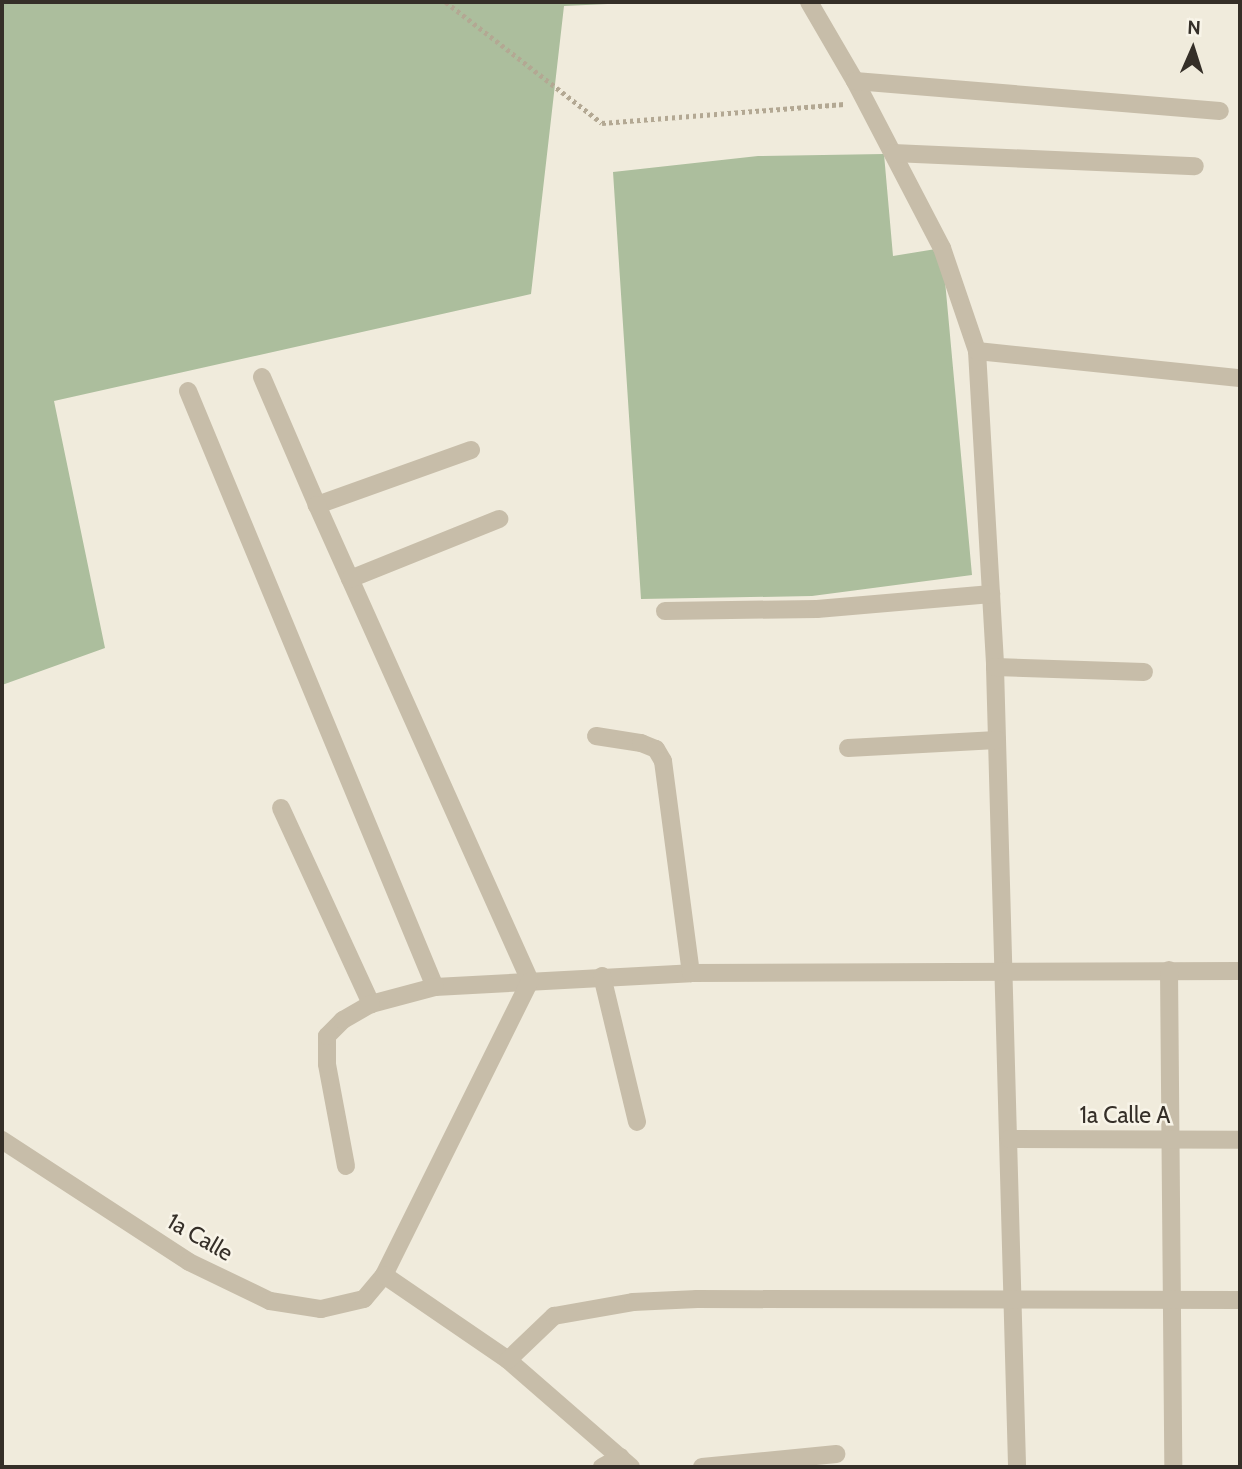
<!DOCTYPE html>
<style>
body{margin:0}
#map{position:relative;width:1242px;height:1469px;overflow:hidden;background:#f0ebdc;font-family:Cabin,sans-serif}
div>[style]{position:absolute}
.green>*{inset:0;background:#acbe9d}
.path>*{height:4.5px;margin-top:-2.25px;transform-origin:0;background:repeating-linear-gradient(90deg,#b3a893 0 3.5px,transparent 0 7px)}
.minor>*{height:18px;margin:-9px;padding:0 9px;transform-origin:9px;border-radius:9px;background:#c7bda9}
span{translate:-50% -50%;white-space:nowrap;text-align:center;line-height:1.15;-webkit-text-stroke:5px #f8f4e8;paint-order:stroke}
.street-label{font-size:23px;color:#352f28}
.frame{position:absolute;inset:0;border:4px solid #352f28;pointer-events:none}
.north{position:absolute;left:1158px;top:14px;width:70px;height:70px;-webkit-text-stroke:5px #f8f4e8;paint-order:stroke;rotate:3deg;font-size:19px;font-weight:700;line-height:28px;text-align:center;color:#352f28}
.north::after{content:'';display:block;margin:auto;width:24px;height:32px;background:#352f28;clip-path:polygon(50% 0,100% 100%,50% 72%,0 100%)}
</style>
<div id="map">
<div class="green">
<i style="clip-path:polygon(2px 2px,651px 2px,564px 6px,531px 294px,54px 401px,105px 648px,2px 685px)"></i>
<i style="clip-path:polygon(884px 154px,893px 256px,942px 248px,972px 575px,812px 596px,641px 599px,613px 172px,758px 156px)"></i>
</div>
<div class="path">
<i style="left:446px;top:2px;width:197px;rotate:37.8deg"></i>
<i style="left:602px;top:123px;width:243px;rotate:-4.5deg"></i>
</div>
<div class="minor">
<i style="left:809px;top:2px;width:91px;rotate:59.8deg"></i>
<i style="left:855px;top:81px;width:188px;rotate:62.5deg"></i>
<i style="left:942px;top:248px;width:109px;rotate:71.2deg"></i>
<i style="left:977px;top:351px;width:317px;rotate:86.7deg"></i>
<i style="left:995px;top:667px;width:800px;rotate:88.42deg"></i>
<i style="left:855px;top:81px;width:366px;rotate:4.7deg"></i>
<i style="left:893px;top:153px;width:302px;rotate:2.5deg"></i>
<i style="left:977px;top:351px;width:264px;rotate:5.9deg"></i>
<i style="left:262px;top:377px;width:139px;rotate:66.7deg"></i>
<i style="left:188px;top:391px;width:645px;rotate:67.49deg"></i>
<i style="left:435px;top:987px;width:256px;rotate:-3.1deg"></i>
<i style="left:691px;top:973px;width:549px;rotate:-0.21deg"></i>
<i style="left:471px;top:450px;width:164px;rotate:160.3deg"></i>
<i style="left:317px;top:505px;width:521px;rotate:65.89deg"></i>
<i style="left:350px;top:579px;width:161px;rotate:-21.9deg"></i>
<i style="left:665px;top:611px;width:152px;rotate:-0.8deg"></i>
<i style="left:817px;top:609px;width:175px;rotate:-4.9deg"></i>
<i style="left:995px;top:667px;width:149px;rotate:1.9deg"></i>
<i style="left:596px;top:736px;width:46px;rotate:8.8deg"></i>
<i style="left:641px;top:743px;width:16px;rotate:22deg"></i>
<i style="left:656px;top:749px;width:14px;rotate:60deg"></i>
<i style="left:663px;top:761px;width:214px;rotate:82.5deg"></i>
<i style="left:848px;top:748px;width:149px;rotate:-3.1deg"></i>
<i style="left:281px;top:808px;width:216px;rotate:65.3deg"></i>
<i style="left:371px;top:1004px;width:66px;rotate:-14.9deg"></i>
<i style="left:1169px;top:970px;width:497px;rotate:89.5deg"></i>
<i style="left:602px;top:976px;width:150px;rotate:76.5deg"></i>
<i style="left:1009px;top:1139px;width:231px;rotate:0.2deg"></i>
<i style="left:2px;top:1140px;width:223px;rotate:33.1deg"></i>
<i style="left:189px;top:1262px;width:90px;rotate:25.7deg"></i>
<i style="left:270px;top:1301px;width:52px;rotate:8.9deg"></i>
<i style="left:321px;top:1309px;width:44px;rotate:-13.1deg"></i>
<i style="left:364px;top:1299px;width:31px;rotate:-50deg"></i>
<i style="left:384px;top:1275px;width:328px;rotate:-63.6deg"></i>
<i style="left:346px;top:1166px;width:104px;rotate:-100.6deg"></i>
<i style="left:327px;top:1064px;width:28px;rotate:-90deg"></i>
<i style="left:327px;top:1036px;width:23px;rotate:-45deg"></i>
<i style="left:343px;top:1020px;width:32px;rotate:-30deg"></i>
<i style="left:384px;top:1275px;width:150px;rotate:34.4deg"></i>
<i style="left:508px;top:1360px;width:163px;rotate:41deg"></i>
<i style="left:508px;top:1360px;width:64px;rotate:-43.7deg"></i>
<i style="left:554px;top:1316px;width:80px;rotate:-10deg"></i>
<i style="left:633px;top:1302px;width:64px;rotate:-2.7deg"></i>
<i style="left:697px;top:1299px;width:543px;rotate:0.11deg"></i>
<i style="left:602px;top:1467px;width:21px;rotate:-29deg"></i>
<i style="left:702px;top:1467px;width:135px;rotate:-5.5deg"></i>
</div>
<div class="street-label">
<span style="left:1125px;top:1115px">1a Calle A</span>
<span style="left:200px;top:1237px;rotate:30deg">1a Calle</span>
</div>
<div class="frame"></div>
<div class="north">N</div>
</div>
